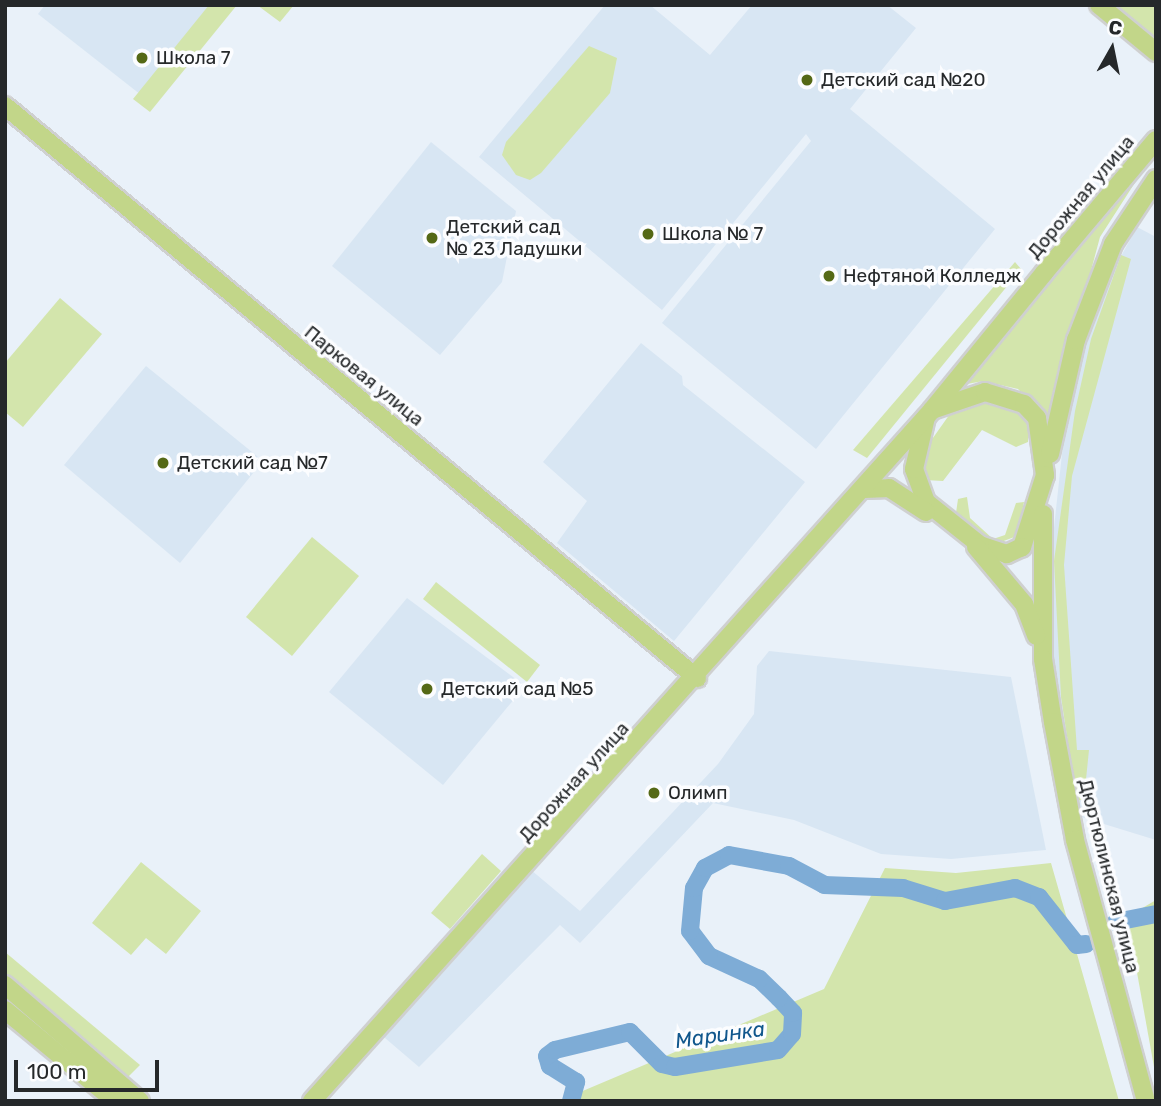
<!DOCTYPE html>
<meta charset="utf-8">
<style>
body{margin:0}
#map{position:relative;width:1161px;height:1106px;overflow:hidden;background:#e9f1f9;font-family:Rubik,sans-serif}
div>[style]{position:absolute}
.built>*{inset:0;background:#d8e6f3}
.green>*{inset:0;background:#d3e5ac}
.river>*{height:18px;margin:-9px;padding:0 9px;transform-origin:9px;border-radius:9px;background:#7eacd6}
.roads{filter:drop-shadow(2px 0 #cfd0d0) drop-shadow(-2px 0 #cfd0d0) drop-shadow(0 2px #cfd0d0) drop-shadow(0 -2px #cfd0d0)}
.major>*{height:18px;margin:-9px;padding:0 9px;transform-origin:9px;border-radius:9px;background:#c2d689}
.dots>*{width:19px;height:19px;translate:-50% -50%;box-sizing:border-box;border:4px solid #fcfdff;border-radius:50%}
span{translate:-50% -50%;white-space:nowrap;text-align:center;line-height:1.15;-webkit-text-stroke:7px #fcfdff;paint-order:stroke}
.poi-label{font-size:19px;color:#25282a}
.left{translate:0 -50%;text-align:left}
.street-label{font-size:19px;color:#25282a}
.water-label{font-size:21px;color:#11578d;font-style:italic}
.frame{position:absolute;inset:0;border:7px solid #25282a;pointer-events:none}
.north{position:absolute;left:1077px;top:14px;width:70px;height:70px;-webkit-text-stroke:5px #fcfdff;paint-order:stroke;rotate:9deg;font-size:19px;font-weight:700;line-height:28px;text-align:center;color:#25282a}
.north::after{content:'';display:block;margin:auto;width:24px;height:32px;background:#25282a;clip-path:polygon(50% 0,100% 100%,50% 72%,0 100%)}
.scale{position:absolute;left:14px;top:1060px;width:145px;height:32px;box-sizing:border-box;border:4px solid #25282a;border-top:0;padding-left:9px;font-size:21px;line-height:24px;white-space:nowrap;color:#25282a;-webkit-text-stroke:5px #fcfdff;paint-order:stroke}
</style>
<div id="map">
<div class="built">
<i style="clip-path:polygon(45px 5px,236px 5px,150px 102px,38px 14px)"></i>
<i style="clip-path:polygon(605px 5px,650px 5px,710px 55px,752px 5px,887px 5px,916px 28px,850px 109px,995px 229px,816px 449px,662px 323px,811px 141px,806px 134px,662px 310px,479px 157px)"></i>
<i style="clip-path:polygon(431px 142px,516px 211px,502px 282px,440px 355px,332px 266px)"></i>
<i style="clip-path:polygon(1137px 227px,1156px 237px,1156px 840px,1078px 816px,1056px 713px,1049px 574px,1066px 417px,1102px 291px)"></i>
<i style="clip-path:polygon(641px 343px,682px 376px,683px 385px,805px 482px,674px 641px,557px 543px,587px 501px,543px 462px)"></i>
<i style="clip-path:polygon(146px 366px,263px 461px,180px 563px,64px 465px)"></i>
<i style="clip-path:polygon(407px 598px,525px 686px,443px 785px,329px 692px)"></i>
<i style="clip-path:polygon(769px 651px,1011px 677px,1046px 850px,951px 859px,881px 854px,794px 820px,713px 803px,580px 943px,560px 925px,419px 1067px,378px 1032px,531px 870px,580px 911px,718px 764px,754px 714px,757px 666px)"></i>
</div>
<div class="green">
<i style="clip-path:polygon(209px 5px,237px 5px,150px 112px,133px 99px)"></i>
<i style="clip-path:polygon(257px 5px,294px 5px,280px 22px)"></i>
<i style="clip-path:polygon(1107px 5px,1156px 5px,1156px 40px,1153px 43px)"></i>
<i style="clip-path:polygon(589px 46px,617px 58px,610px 93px,541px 173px,530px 180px,516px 175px,502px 155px,506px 142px)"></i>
<i style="clip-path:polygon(1156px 150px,1100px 237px,1050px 423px,1018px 389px,983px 381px,967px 384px)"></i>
<i style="clip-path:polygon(1121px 255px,1131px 259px,1072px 476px,1064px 565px,1077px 750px,1089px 750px,1084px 799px,1077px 801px,1061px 697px,1054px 561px,1075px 411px,1091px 339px)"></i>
<i style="clip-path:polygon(1015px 262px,1021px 269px,867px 458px,853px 450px)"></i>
<i style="clip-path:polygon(60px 298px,102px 334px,23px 427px,5px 412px,5px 363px)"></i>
<i style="clip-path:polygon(996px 399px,1028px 419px,1028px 442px,1016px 447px,982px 430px,943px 481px,925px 480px,923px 452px,952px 411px)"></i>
<i style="clip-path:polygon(967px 497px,970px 518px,993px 539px,1005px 535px,1016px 503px,1024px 502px,1017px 536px,993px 545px,956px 513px,958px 499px)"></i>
<i style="clip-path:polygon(312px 537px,359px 576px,292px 656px,246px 617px)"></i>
<i style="clip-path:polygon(436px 582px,540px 665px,527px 682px,423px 599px)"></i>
<i style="clip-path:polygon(482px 854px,501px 871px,450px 929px,431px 913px)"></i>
<i style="clip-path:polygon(141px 862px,201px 911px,166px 954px,146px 938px,131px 955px,92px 923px)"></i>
<i style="clip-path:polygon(1051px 863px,1119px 1101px,559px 1101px,824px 989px,885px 868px,956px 873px)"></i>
<i style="clip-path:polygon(1156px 900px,1156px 1078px,1127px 917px)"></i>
<i style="clip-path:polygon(5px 952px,140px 1065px,126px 1079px,5px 979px)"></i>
</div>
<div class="river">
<i style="left:1116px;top:922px;width:41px;rotate:-11.3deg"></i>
<i style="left:571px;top:1101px;width:20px;rotate:-75deg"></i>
<i style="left:576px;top:1082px;width:31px;rotate:-148deg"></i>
<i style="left:550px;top:1066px;width:10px;rotate:-107deg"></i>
<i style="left:547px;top:1056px;width:10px;rotate:-37deg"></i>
<i style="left:555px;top:1050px;width:77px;rotate:-13.5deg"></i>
<i style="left:630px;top:1032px;width:45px;rotate:45deg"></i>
<i style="left:662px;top:1064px;width:13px;rotate:13deg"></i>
<i style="left:675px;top:1067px;width:104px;rotate:-9.4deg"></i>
<i style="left:778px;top:1050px;width:21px;rotate:-49deg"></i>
<i style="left:792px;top:1034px;width:21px;rotate:-87deg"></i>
<i style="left:793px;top:1013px;width:21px;rotate:-133deg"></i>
<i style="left:779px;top:998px;width:28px;rotate:-136deg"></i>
<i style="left:759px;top:979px;width:55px;rotate:-155.3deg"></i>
<i style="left:709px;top:956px;width:31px;rotate:-127deg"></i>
<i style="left:690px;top:931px;width:43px;rotate:-84.7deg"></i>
<i style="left:694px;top:888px;width:23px;rotate:-61deg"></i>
<i style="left:705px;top:868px;width:27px;rotate:-28deg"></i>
<i style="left:729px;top:855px;width:61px;rotate:10.4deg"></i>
<i style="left:789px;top:866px;width:40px;rotate:28deg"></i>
<i style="left:824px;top:885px;width:79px;rotate:2.2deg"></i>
<i style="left:903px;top:888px;width:44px;rotate:17.2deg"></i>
<i style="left:945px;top:901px;width:71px;rotate:-10.5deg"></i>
<i style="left:1015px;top:888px;width:26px;rotate:21deg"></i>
<i style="left:1039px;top:897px;width:61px;rotate:51.6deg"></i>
<i style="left:1077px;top:945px;width:9px;rotate:-6deg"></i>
</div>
<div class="roads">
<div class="major">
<i style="left:1099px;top:5px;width:74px;rotate:39.5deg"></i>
<i style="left:5px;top:106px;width:898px;rotate:39.58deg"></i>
<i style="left:932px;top:410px;width:56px;rotate:-18.8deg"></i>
<i style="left:985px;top:392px;width:41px;rotate:17.1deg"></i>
<i style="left:1024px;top:404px;width:19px;rotate:47deg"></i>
<i style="left:1037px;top:418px;width:58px;rotate:82deg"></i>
<i style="left:1045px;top:475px;width:76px;rotate:107.7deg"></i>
<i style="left:1022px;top:547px;width:17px;rotate:155deg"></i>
<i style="left:1007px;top:554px;width:28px;rotate:-162deg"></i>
<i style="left:980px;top:545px;width:69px;rotate:-141.5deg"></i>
<i style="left:926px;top:502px;width:35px;rotate:-110deg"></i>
<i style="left:914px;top:469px;width:53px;rotate:-77deg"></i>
<i style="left:926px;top:417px;width:9px;rotate:-49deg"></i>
<i style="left:932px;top:410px;width:177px;rotate:-50.7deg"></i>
<i style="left:1044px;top:273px;width:174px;rotate:-49.9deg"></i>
<i style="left:1050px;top:454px;width:117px;rotate:-77.2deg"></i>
<i style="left:1076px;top:340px;width:103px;rotate:-68.9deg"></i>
<i style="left:1113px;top:244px;width:78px;rotate:-56.5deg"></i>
<i style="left:864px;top:489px;width:25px;rotate:-2deg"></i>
<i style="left:889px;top:488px;width:44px;rotate:33deg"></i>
<i style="left:1043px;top:514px;width:145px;rotate:90deg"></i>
<i style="left:1043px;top:659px;width:64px;rotate:81deg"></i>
<i style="left:1053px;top:722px;width:120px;rotate:79.4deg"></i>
<i style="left:1075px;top:840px;width:270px;rotate:74.8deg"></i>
<i style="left:976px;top:547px;width:75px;rotate:49.9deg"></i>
<i style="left:1024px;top:604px;width:34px;rotate:69deg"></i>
<i style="left:5px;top:985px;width:178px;rotate:40.7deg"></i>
<i style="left:5px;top:1010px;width:143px;rotate:39.6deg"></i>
<i style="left:312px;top:1101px;width:919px;rotate:-48.09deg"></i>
</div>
</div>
<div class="dots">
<i style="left:142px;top:58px;background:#556916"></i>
<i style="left:807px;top:80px;background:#556916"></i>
<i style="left:648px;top:234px;background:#556916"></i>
<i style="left:432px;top:238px;background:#556916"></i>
<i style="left:829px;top:276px;background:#556916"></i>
<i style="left:163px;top:463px;background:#556916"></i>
<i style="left:427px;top:689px;background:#556916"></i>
<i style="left:654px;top:793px;background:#556916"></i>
</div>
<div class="poi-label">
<span class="left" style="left:156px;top:58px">Школа 7</span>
<span class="left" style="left:821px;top:80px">Детский сад №20</span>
<span class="left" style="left:446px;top:238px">Детский сад<br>№ 23 Ладушки</span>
<span class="left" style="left:662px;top:234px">Школа № 7</span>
<span class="left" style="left:843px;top:276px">Нефтяной Колледж</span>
<span class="left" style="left:177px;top:463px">Детский сад №7</span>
<span class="left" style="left:441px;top:689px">Детский сад №5</span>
<span class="left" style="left:668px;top:793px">Олимп</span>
</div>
<div class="street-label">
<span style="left:1081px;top:197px;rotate:-50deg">Дорожная улица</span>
<span style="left:364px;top:376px;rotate:39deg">Парковая улица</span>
<span style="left:574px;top:782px;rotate:-48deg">Дорожная улица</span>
<span style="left:1109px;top:876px;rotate:76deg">Дюртюлинская улица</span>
</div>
<div class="water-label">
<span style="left:720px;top:1035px;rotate:-8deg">Маринка</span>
</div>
<div class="frame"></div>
<div class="north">С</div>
<div class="scale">100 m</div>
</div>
